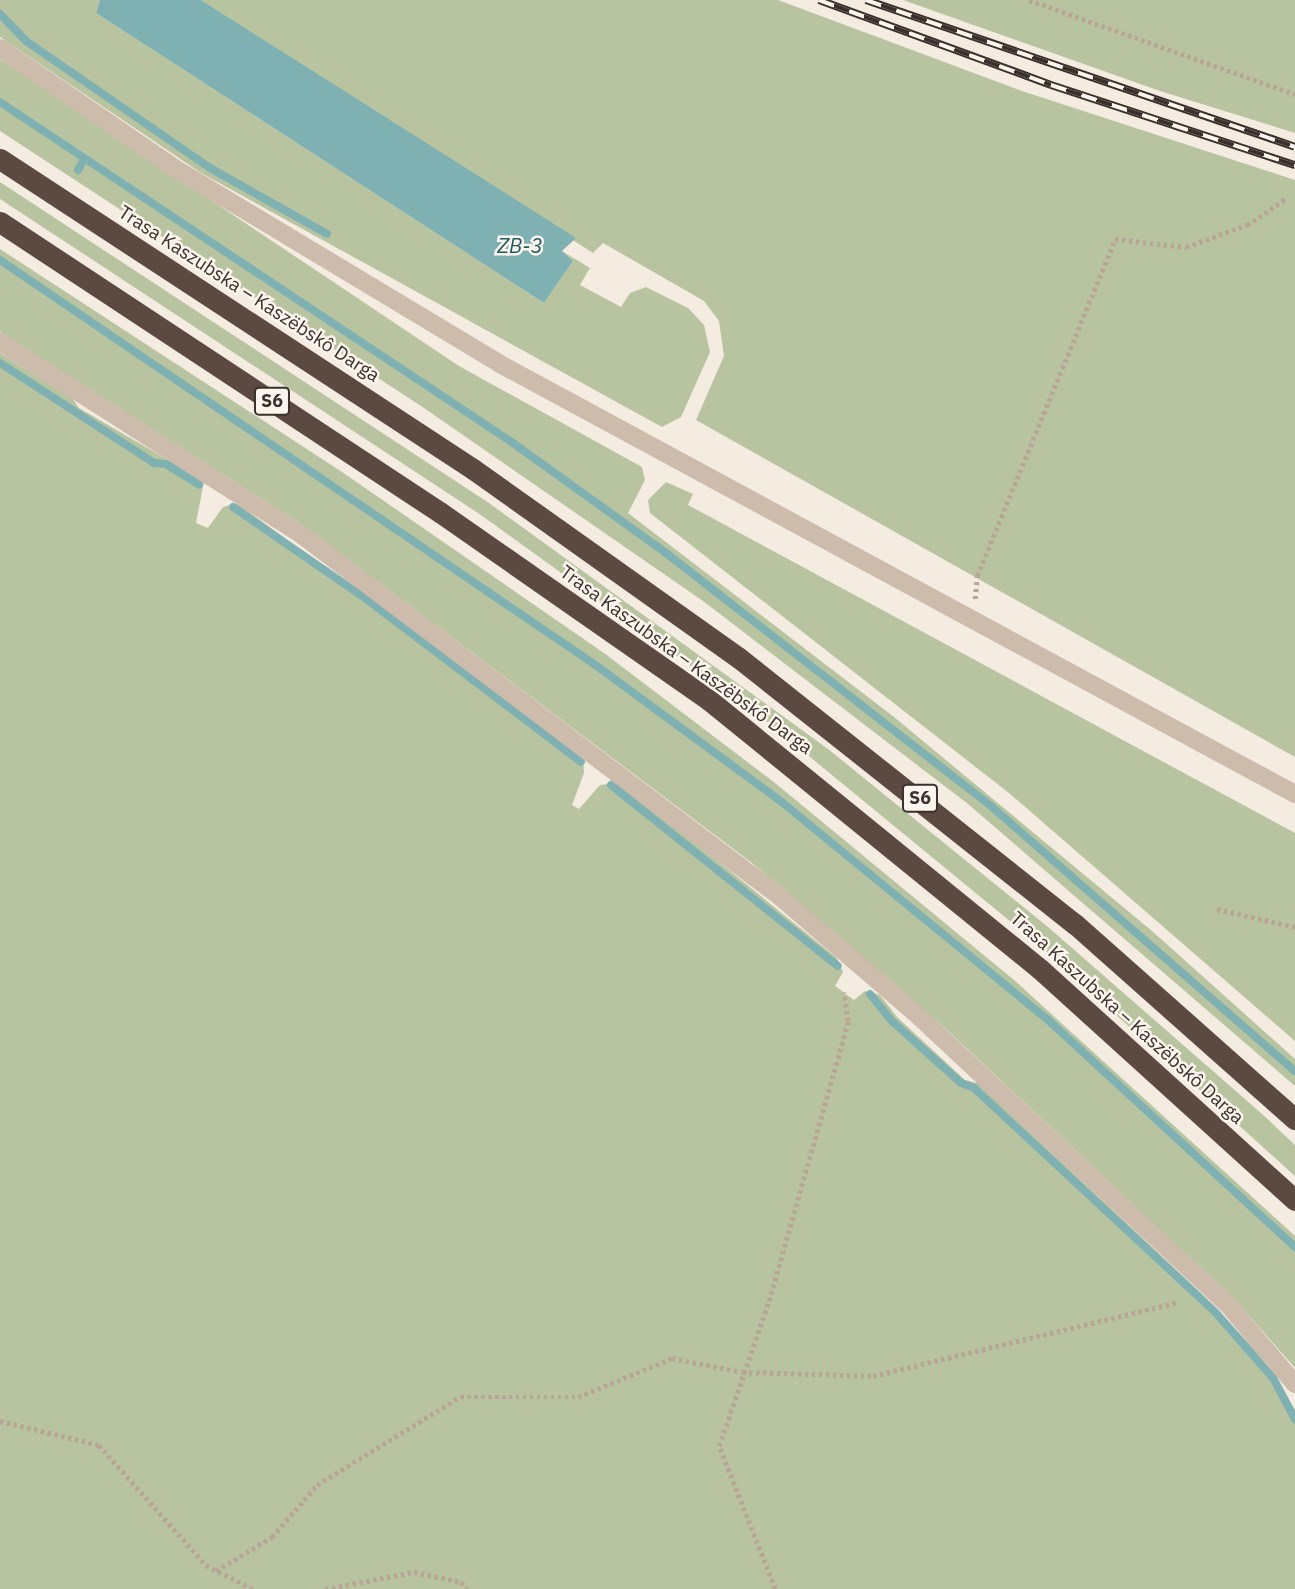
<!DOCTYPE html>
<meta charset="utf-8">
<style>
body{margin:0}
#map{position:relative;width:1295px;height:1589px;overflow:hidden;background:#f4ebe1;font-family:"IBM Plex Sans",sans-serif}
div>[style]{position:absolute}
.green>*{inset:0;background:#b8c4a0}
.water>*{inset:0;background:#7fb0b2}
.stream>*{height:8px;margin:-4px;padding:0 4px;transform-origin:4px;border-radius:4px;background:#7fb0b2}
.path>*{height:4.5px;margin-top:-2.25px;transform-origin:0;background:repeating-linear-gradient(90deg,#b9a596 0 3.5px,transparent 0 7px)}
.minor>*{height:18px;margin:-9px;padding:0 9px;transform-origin:9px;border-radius:9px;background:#cdbbac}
.highway>*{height:21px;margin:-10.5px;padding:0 10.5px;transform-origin:10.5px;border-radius:10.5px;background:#5c4a42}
.rail>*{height:8px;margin-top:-4px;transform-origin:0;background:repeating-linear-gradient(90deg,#fbf5ee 0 16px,#3b302b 0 32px);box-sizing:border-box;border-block:2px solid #3b302b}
span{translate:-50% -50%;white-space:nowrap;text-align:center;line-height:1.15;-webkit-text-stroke:5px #fbf5ee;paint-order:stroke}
.shield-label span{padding:2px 5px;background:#fbf5ee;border:2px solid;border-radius:5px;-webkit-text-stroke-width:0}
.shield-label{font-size:18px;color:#3b302b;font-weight:700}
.street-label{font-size:19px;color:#3b302b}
.water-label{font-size:21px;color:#1f5a5e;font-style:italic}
</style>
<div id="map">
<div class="green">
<i style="clip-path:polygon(0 0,100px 0,96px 13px,544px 303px,573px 261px,562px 251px,590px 268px,580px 285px,621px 307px,630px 293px,646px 287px,688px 308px,704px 325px,710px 352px,681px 417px,662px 427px,201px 173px,0 37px)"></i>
<i style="clip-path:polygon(201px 0,778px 0,1022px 91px,1295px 180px,1295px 757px,696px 420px,724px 356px,719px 321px,704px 301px,603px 243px,593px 253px)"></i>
<i style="clip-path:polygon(903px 0,1295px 0,1295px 133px,1160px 91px)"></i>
<i style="clip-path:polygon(0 59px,459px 366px,642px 467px,645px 480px,628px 513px,894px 717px,1152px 931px,1295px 1059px,1295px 1086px,968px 804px,703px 601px,421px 406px,0 131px)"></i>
<i style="clip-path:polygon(0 182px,489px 503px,828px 749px,1048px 927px,1261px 1113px,1295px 1145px,1295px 1176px,1033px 940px,765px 720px,481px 515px,0 199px)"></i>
<i style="clip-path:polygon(0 249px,342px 472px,604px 653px,775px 783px,1014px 980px,1295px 1236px,1295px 1368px,1237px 1302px,947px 1030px,752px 863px,301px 524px,0 332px)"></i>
<i style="clip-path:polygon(0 353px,72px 398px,79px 408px,204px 481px,196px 523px,208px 528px,223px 507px,237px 503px,583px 758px,584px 773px,572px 805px,579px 809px,600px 785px,616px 783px,702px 848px,837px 958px,843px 972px,835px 986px,854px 1000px,865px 991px,880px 995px,897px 1017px,965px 1080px,978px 1083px,1204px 1296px,1259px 1354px,1295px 1410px,1295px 1589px,0 1589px)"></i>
<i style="clip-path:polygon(666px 482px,693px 494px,688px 505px,1295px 833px,1295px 1041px,1009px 793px,650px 513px,648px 500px)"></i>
</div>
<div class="water">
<i style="clip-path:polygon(100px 0,201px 0,576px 238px,562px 251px,573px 261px,544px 303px,96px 13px)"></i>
</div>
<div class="stream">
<i style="left:0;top:14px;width:37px;rotate:46deg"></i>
<i style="left:26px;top:41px;width:224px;rotate:34.6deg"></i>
<i style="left:210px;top:168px;width:134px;rotate:29.4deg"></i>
<i style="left:0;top:102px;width:616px;rotate:33.61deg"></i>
<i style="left:513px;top:443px;width:188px;rotate:35.7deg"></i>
<i style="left:666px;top:553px;width:413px;rotate:37.9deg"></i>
<i style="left:992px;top:807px;width:402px;rotate:41.1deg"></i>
<i style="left:78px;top:170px;width:10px;rotate:-61deg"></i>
<i style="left:0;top:260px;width:718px;rotate:34.22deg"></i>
<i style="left:594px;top:664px;width:228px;rotate:36.3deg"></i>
<i style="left:778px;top:799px;width:348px;rotate:39.3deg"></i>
<i style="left:1047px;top:1019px;width:337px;rotate:42.6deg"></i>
<i style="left:0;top:363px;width:184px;rotate:33deg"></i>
<i style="left:154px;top:463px;width:12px;rotate:5deg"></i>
<i style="left:166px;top:464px;width:39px;rotate:32deg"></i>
<i style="left:233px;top:507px;width:160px;rotate:34.6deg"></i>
<i style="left:365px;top:598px;width:271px;rotate:37.2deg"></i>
<i style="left:611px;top:785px;width:290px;rotate:38.6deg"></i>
<i style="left:870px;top:994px;width:36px;rotate:51deg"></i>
<i style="left:893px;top:1022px;width:91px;rotate:41.9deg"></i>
<i style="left:961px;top:1083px;width:14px;rotate:21deg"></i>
<i style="left:974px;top:1088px;width:330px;rotate:42.9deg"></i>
<i style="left:1216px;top:1313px;width:86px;rotate:48.8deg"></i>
<i style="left:1273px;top:1378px;width:47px;rotate:61.8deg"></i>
</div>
<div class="path">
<i style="left:1029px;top:0;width:282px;rotate:19.5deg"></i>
<i style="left:975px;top:599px;width:23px;rotate:-85deg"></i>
<i style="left:977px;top:576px;width:364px;rotate:-67.7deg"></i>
<i style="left:1115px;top:239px;width:71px;rotate:6.4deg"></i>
<i style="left:1186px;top:247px;width:65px;rotate:-19.8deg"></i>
<i style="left:1247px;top:225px;width:48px;rotate:-34deg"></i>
<i style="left:1217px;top:909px;width:80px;rotate:13deg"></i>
<i style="left:0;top:1421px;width:102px;rotate:13.6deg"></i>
<i style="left:99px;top:1445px;width:161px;rotate:48.3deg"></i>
<i style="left:206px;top:1565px;width:53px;rotate:27.1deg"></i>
<i style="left:216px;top:1571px;width:66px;rotate:-31.3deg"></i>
<i style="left:272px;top:1537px;width:69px;rotate:-49.1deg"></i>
<i style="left:317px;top:1485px;width:168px;rotate:-31.6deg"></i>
<i style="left:460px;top:1397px;width:118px"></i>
<i style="left:578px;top:1397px;width:102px;rotate:-22.5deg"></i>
<i style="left:672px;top:1358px;width:71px;rotate:11.3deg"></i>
<i style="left:742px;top:1372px;width:131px;rotate:1.7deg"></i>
<i style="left:873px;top:1376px;width:314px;rotate:-13.6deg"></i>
<i style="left:325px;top:1589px;width:91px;rotate:-10.8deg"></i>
<i style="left:414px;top:1572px;width:48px;rotate:12deg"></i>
<i style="left:461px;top:1582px;width:9px;rotate:49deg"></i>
<i style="left:775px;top:1589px;width:154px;rotate:-111.4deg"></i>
<i style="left:719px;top:1446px;width:153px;rotate:-71deg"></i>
<i style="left:769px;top:1301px;width:291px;rotate:-74.2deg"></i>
<i style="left:848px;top:1021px;width:29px;rotate:-98deg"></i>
</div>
<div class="minor">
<i style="left:0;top:48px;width:214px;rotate:34.5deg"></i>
<i style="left:176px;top:169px;width:378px;rotate:31deg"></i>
<i style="left:500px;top:364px;width:904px;rotate:28.41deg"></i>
<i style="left:0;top:342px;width:360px;rotate:32.6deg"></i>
<i style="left:303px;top:536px;width:597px;rotate:37.1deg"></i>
<i style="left:779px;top:896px;width:179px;rotate:40.7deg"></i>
<i style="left:915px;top:1013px;width:429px;rotate:43deg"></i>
<i style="left:1229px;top:1306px;width:102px;rotate:49.8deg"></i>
</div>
<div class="highway">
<i style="left:0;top:159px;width:566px;rotate:33.24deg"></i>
<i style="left:473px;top:469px;width:326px;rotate:35.4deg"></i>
<i style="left:739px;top:658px;width:429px;rotate:38.4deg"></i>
<i style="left:1075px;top:924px;width:294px;rotate:41.6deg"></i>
<i style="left:0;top:222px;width:528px;rotate:33.42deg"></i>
<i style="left:441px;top:513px;width:327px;rotate:34.9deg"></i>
<i style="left:709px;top:700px;width:427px;rotate:39.1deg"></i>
<i style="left:1040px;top:969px;width:344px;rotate:42.2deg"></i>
</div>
<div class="rail">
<i style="left:819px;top:0;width:247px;rotate:20.1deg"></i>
<i style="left:1051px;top:85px;width:257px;rotate:18.2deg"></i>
<i style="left:866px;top:0;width:453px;rotate:18.9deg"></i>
</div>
<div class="shield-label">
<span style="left:272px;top:401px">S6</span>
<span style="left:920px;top:798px">S6</span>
</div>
<div class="street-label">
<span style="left:249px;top:294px;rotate:33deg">Trasa Kaszubska – Kaszëbskô Darga</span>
<span style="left:686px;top:660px;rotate:36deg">Trasa Kaszubska – Kaszëbskô Darga</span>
<span style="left:1127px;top:1018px;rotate:42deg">Trasa Kaszubska – Kaszëbskô Darga</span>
</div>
<div class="water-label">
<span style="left:520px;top:245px">ZB-3</span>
</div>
</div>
